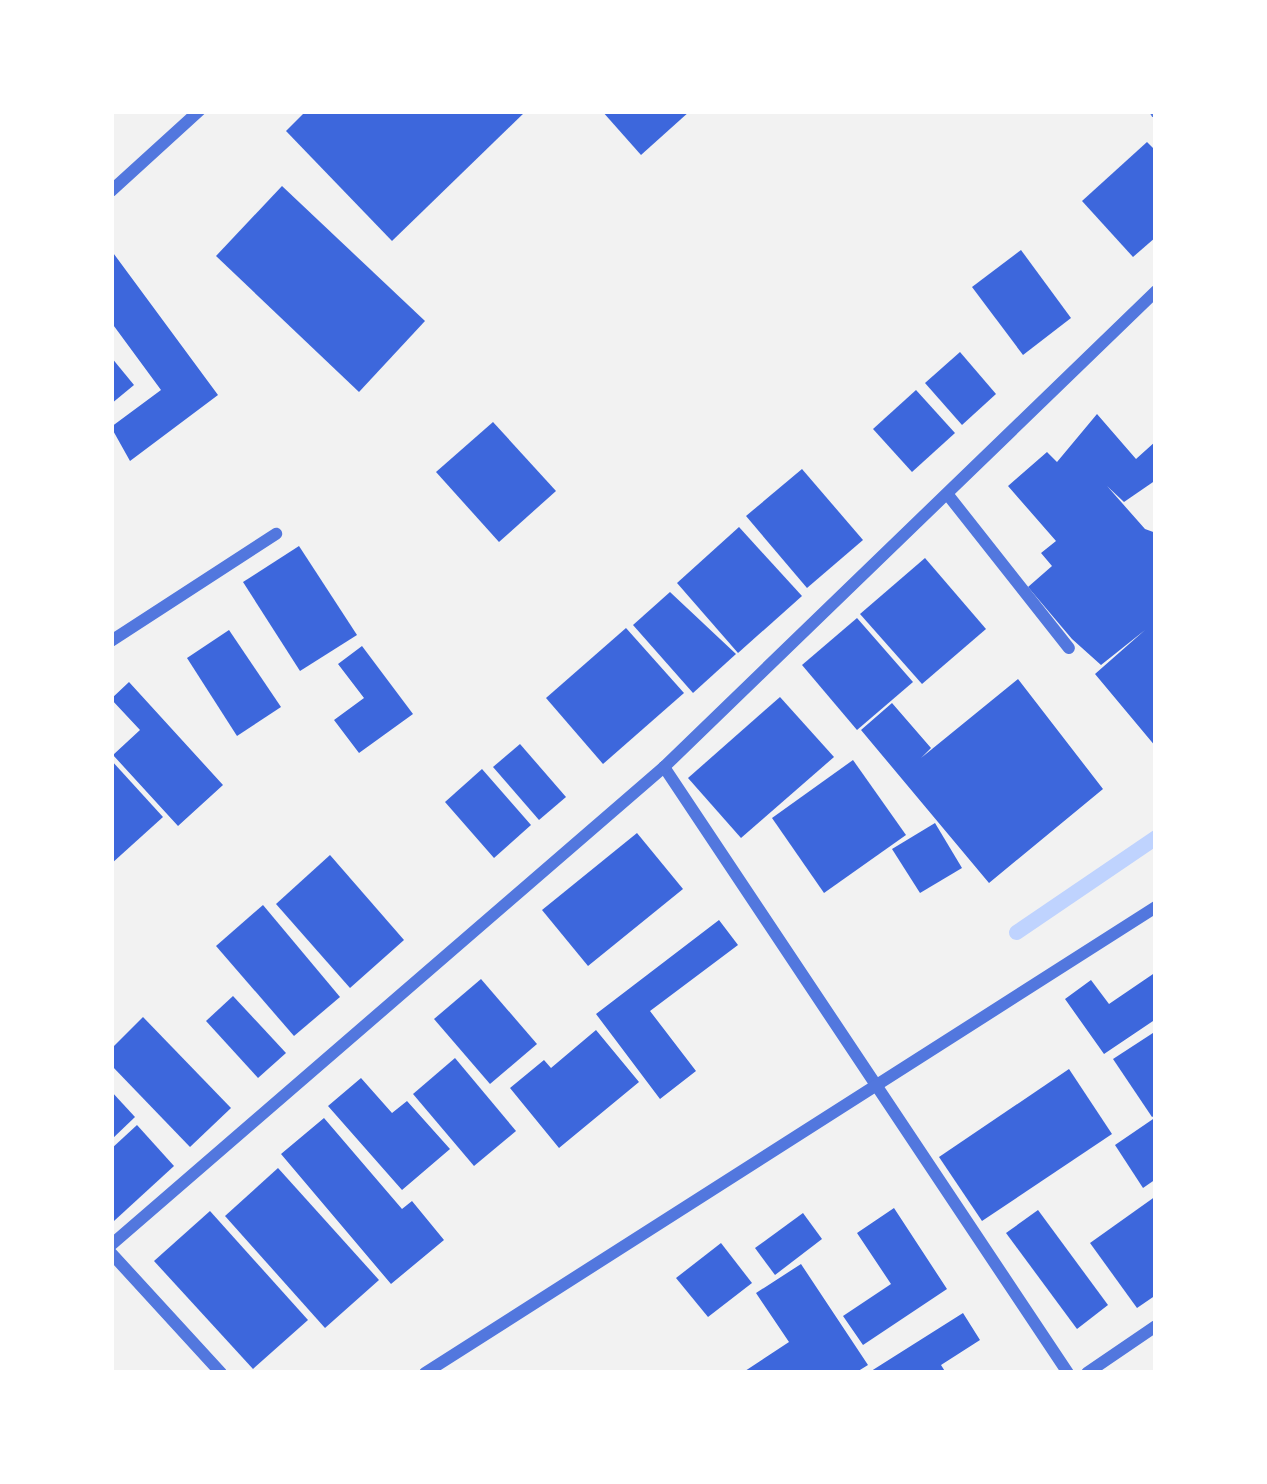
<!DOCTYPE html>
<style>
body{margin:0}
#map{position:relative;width:1267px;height:1484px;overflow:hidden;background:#f2f2f2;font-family:Overpass,sans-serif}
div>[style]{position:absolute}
.stream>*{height:15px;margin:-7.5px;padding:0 7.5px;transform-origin:7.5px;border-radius:7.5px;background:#bfd3fe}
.building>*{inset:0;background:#3d67dc}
.minor>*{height:12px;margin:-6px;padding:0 6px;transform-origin:6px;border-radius:6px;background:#5277de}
span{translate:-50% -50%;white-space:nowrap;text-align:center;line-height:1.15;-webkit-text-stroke:12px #fff;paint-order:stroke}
.frame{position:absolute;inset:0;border:114px solid #fff;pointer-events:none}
</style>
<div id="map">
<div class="stream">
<i style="left:1016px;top:932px;width:169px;rotate:-34.2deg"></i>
</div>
<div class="building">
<i style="clip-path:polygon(306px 111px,526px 111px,392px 241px,286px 131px)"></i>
<i style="clip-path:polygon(602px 111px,690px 111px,641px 155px)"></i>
<i style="clip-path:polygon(1147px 142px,1156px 151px,1156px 237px,1133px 257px,1082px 201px)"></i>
<i style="clip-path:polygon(282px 186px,425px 321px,359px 392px,216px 256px)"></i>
<i style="clip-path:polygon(111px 250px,218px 395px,130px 461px,111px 427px,161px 390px,111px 322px)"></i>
<i style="clip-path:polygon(1021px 250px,1071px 318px,1023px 355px,972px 287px)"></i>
<i style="clip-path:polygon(960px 352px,996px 394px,962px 425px,925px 383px)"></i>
<i style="clip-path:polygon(111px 357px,134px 385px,111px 404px)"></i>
<i style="clip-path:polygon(916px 390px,955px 433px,912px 472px,873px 429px)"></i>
<i style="clip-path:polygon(1097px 414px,1136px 459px,1156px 441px,1156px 480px,1124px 502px,1107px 486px,1145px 529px,1156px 533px,1156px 747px,1095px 674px,1145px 630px,1101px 665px,1072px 639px,1028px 587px,1052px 566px,1041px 553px,1056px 541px,1008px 486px,1047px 452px,1057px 462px)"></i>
<i style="clip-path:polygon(493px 422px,556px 491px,499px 542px,436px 472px)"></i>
<i style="clip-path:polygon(802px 469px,863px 540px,807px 588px,746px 516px)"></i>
<i style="clip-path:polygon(739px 527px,802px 596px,738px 653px,677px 583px)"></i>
<i style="clip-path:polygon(299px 546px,357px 635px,300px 671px,243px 582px)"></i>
<i style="clip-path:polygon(925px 558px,986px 629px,922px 684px,860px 614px)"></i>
<i style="clip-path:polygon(670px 592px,736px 654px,693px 693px,633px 625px)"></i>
<i style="clip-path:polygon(857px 618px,913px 682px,857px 730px,802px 665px)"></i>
<i style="clip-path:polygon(626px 628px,684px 693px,603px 764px,546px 698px)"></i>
<i style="clip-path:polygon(229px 630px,281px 707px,237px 736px,187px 658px)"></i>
<i style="clip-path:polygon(362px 646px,413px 714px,359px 753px,334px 720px,364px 698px,338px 664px)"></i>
<i style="clip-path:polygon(1018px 679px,1103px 789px,989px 883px,861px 730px,892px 703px,931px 748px,921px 758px)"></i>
<i style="clip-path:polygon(129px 682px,223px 785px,178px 826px,113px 755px,140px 730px,111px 699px)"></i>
<i style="clip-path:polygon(780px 697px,834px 757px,741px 838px,688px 778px)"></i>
<i style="clip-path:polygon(520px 744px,566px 797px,539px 820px,493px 767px)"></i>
<i style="clip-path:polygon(111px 760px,163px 817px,111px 864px)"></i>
<i style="clip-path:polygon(853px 760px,906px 835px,824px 893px,772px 818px)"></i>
<i style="clip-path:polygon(482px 769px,531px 825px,494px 858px,445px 802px)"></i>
<i style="clip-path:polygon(935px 823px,962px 868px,920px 893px,892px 849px)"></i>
<i style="clip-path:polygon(637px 833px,683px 889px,588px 966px,542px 910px)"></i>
<i style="clip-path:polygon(330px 855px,404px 940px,350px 988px,276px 904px)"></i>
<i style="clip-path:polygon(263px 905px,340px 997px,294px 1036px,216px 946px)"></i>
<i style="clip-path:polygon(719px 920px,738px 945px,650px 1011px,696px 1071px,660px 1099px,596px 1014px)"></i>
<i style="clip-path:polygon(1156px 972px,1156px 1019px,1104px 1054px,1065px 999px,1091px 980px,1109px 1004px)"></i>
<i style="clip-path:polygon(481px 979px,537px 1044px,490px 1084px,434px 1019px)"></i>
<i style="clip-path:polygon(233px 996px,286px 1053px,258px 1078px,206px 1021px)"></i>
<i style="clip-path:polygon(143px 1017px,231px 1108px,190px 1147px,111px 1065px,111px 1049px)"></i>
<i style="clip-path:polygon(596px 1030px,639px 1082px,559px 1148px,510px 1088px,544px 1060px,551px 1068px)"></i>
<i style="clip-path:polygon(1156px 1031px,1156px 1115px,1152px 1117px,1113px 1059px)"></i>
<i style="clip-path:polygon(455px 1058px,516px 1131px,474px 1166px,413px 1094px)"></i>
<i style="clip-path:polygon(1069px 1069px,1112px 1134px,982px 1221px,939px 1157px)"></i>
<i style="clip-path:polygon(361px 1078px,392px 1113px,407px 1101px,450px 1149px,402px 1190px,328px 1106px)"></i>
<i style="clip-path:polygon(111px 1091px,135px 1117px,111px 1140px)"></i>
<i style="clip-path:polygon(1156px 1117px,1156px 1179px,1143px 1188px,1115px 1145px)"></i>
<i style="clip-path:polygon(324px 1118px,402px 1209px,412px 1201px,444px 1240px,391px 1284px,281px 1154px)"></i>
<i style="clip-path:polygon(137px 1125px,174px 1166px,114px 1221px,111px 1149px)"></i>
<i style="clip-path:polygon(278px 1168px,379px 1280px,325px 1328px,225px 1216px)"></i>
<i style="clip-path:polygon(1156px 1196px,1156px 1295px,1137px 1308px,1090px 1243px)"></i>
<i style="clip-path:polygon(894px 1208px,947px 1289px,863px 1345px,843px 1316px,891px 1284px,857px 1233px)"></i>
<i style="clip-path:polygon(1038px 1210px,1108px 1305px,1077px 1329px,1006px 1233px)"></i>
<i style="clip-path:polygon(210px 1211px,308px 1320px,253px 1369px,154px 1261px)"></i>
<i style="clip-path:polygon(803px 1213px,822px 1239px,775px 1275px,755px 1248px)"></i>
<i style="clip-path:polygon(721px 1243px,752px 1283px,708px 1317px,676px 1278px)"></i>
<i style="clip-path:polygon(801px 1264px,868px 1365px,855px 1373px,742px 1373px,789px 1342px,756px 1293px)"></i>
<i style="clip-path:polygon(963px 1313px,980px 1340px,941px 1365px,946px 1373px,868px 1373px)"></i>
</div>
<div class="minor">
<i style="left:1156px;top:111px;width:1px;rotate:90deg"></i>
<i style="left:111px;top:191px;width:119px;rotate:-42.3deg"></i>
<i style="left:948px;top:495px;width:195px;rotate:51.7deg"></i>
<i style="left:111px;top:641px;width:197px;rotate:-33deg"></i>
<i style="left:664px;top:767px;width:728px;rotate:56.31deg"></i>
<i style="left:111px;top:1245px;width:731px;rotate:-40.84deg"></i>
<i style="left:664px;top:767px;width:685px;rotate:-44.05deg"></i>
<i style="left:111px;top:1253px;width:163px;rotate:47.5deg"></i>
<i style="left:425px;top:1373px;width:867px;rotate:-32.52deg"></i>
<i style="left:1087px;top:1373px;width:83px;rotate:-34.3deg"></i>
</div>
<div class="frame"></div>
</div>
